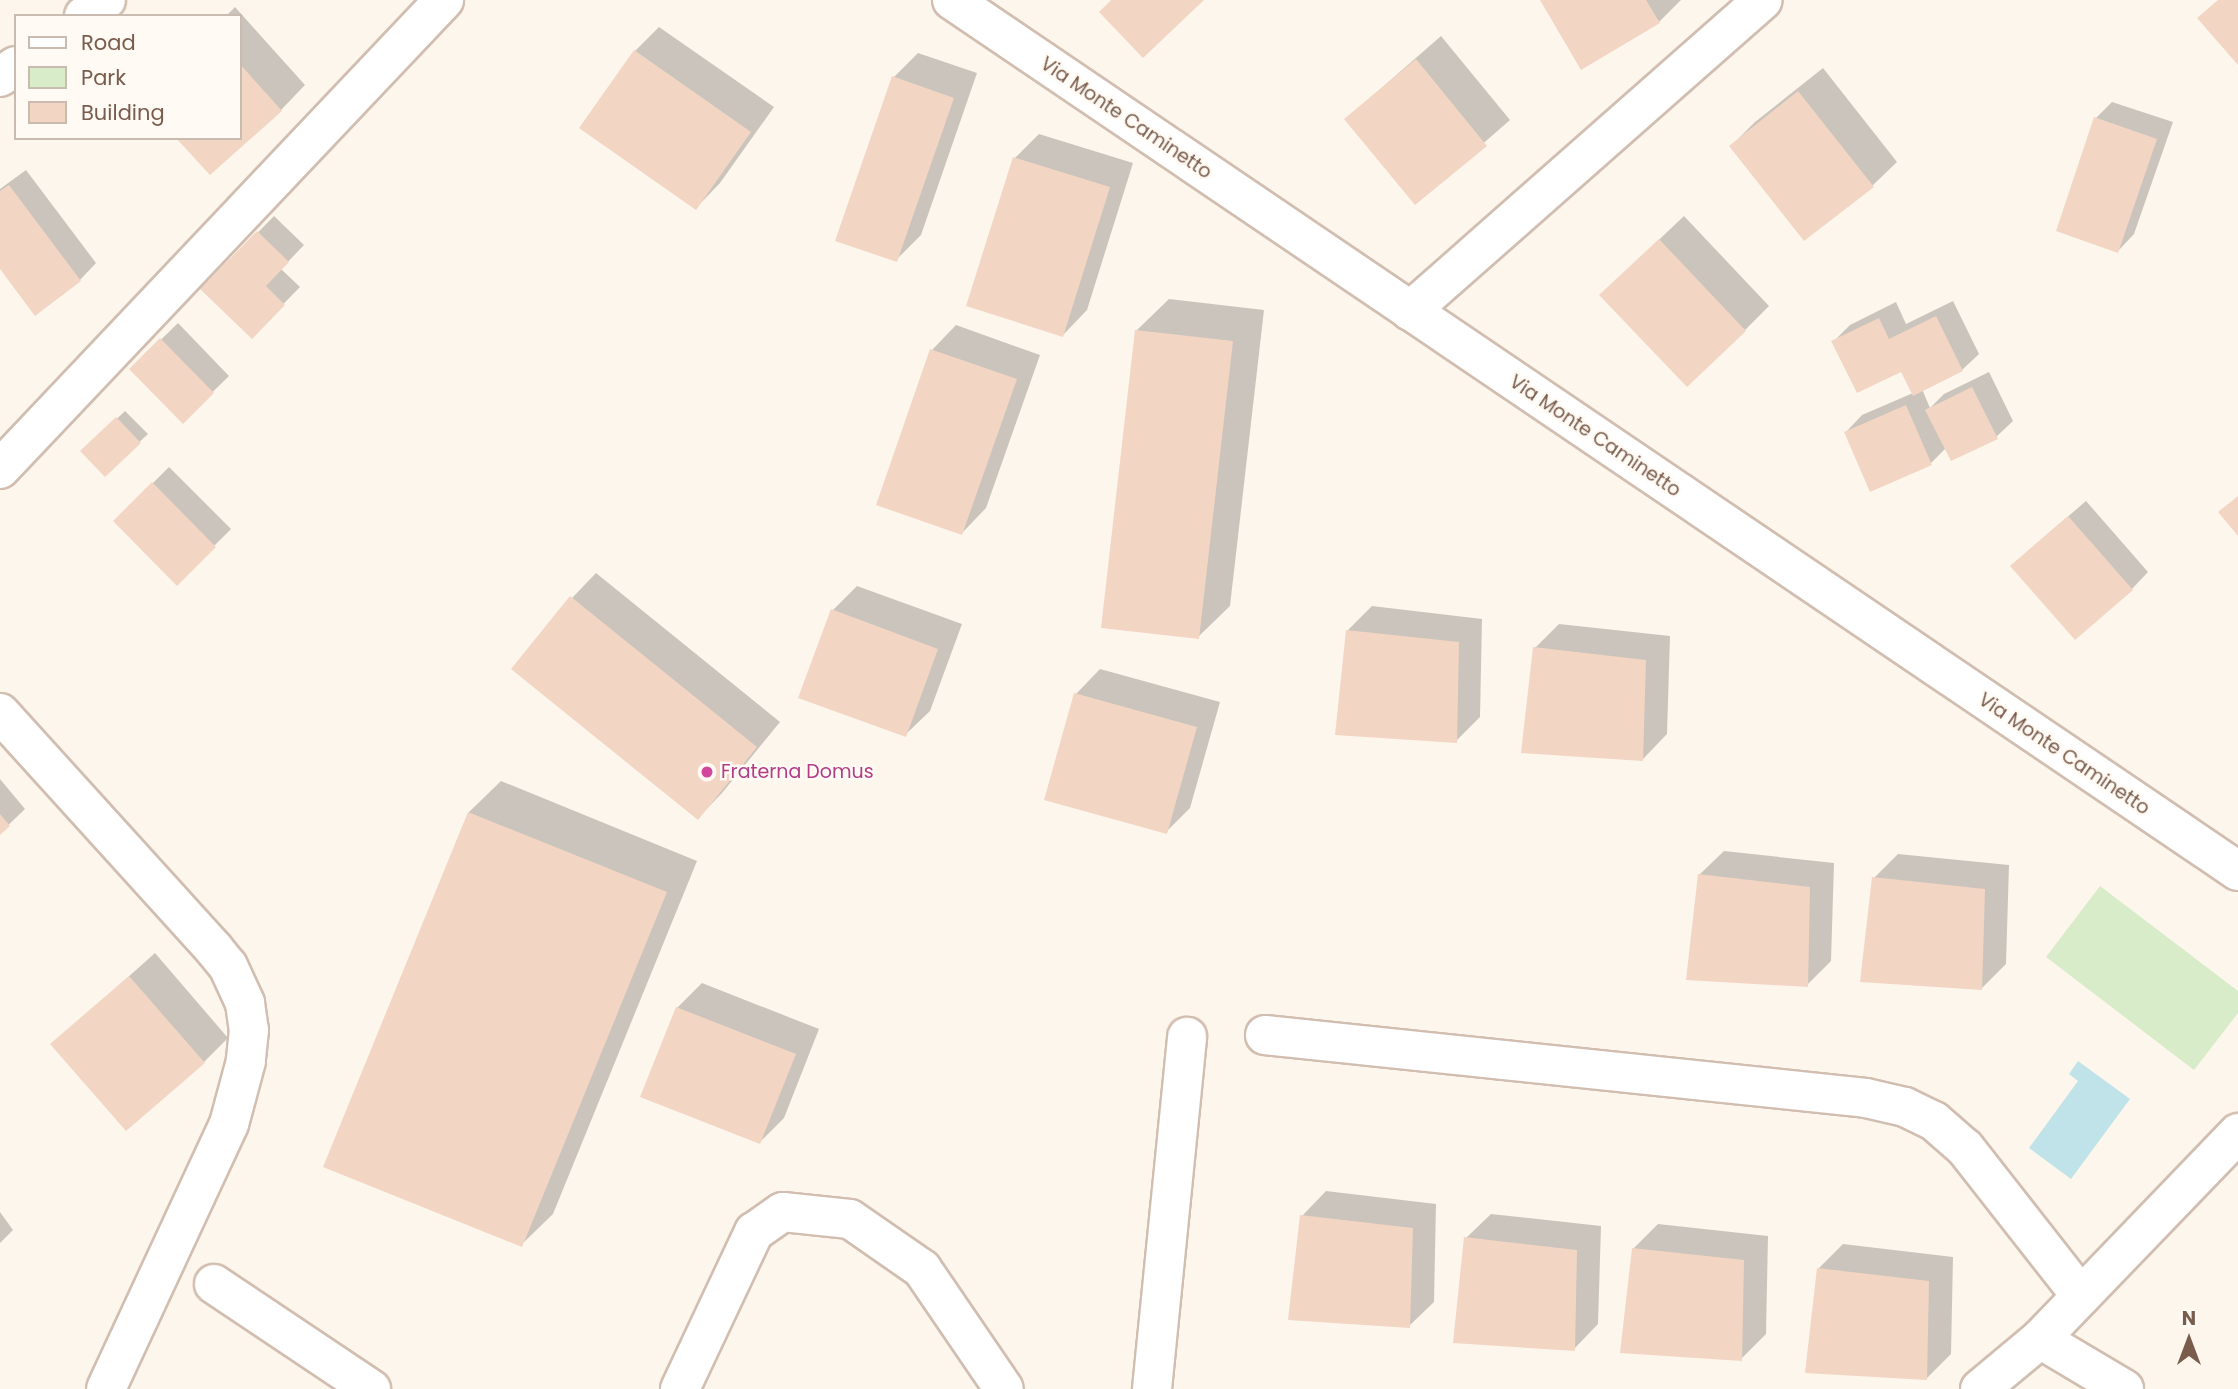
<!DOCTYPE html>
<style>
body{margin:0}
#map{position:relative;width:2238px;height:1389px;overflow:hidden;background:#fdf6ec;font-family:Poppins,sans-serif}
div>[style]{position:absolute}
.green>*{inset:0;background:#d8ecc9}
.water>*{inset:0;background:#bfe3e8}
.shadow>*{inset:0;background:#0003}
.building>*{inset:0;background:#f3d5c3}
.roads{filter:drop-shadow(2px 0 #d1beb0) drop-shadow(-2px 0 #d1beb0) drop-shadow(0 2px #d1beb0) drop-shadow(0 -2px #d1beb0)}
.minor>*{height:38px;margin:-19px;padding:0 19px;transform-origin:19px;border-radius:19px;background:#fff}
.dots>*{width:19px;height:19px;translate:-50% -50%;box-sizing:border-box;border:4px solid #fffaf3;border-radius:50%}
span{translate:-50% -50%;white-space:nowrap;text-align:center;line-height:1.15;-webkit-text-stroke:5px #fffaf3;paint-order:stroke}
.street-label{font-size:19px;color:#7a5c4d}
.hotel-label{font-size:19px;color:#b23c85}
.left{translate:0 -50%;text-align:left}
.legend{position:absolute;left:14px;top:14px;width:228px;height:126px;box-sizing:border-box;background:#fffaf3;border:2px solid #cabbb1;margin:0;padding:9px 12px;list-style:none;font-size:21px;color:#7a5c4d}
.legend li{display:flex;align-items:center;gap:14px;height:35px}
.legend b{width:35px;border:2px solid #cabbb1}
.north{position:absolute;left:2154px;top:1305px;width:70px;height:70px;-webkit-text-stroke:5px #fffaf3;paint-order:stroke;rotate:0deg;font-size:19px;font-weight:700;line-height:28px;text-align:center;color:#7a5c4d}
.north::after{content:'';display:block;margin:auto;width:24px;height:32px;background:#7a5c4d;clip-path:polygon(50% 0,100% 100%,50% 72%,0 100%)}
</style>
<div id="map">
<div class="green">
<i style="clip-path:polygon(2100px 886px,2238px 991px,2238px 1013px,2194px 1070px,2046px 957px)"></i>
</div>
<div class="water">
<i style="clip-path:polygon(2078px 1061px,2130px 1099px,2071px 1179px,2029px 1148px,2078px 1081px,2069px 1074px)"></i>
</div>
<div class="shadow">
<i style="clip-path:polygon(1542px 0,1681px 0,1659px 22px)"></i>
<i style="clip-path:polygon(235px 7px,305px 85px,281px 110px,240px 138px,240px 16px,226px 16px)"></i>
<i style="clip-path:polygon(659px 27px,774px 107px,720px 183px,696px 208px,635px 51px)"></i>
<i style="clip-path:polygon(1441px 36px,1510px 120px,1415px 203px,1346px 119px)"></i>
<i style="clip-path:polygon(918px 53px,977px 73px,921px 235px,896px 260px,894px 77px)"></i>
<i style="clip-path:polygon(1823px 68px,1897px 162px,1872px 186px,1731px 146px,1755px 122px)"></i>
<i style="clip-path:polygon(2112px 102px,2173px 122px,2134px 234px,2118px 251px,2096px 118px)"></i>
<i style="clip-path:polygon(1039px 134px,1133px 163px,1087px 310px,1063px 335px,1015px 158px)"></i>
<i style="clip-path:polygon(26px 170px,96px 263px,80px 280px,0 266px,0 189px)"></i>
<i style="clip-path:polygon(274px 216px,304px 245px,281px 269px,300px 287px,252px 336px,203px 289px)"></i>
<i style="clip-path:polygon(1684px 216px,1769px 306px,1745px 330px,1626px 271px)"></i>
<i style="clip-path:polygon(1169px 299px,1264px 310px,1230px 606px,1198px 637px,1137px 330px)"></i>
<i style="clip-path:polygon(1953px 301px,1979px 354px,1962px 370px,1922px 389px,1930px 408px,1944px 394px,1989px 372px,2013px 421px,1996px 437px,1946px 448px,1931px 463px,1846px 432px,1862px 415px,1913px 393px,1901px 370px,1834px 341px,1850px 325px,1896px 302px,1906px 324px)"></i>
<i style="clip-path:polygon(178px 323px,229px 376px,183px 421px,131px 369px)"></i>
<i style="clip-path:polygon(956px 325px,1040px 355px,986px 508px,962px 533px,932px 350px)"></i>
<i style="clip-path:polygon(125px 411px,148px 434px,105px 474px,83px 451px)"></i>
<i style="clip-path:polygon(169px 467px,231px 529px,177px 583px,115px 521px)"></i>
<i style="clip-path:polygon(2086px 501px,2148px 572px,2132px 589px,2029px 550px)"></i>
<i style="clip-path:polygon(596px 573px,780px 722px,722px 793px,698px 818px,572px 598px)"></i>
<i style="clip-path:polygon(857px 586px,962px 624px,930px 711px,905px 735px,833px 610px)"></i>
<i style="clip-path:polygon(1372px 606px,1482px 619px,1480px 717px,1456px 741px,1348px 630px)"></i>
<i style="clip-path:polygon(1559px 624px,1670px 636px,1667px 734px,1643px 759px,1535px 648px)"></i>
<i style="clip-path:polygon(1100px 669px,1220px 702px,1190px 808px,1166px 832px,1076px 694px)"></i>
<i style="clip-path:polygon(0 779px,25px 809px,0 833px)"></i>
<i style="clip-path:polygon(501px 781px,697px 861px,553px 1214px,521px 1245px,325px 1166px,469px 812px)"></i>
<i style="clip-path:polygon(1724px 851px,1834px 863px,1831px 961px,1807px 985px,1699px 875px)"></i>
<i style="clip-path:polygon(1898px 854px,2009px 865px,2006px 964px,1982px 988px,1874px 878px)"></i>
<i style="clip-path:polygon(155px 953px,228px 1038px,204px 1062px,53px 1044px)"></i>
<i style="clip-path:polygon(702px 983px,819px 1029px,784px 1118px,760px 1142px,677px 1008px)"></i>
<i style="clip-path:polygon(1326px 1191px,1436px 1204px,1434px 1302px,1409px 1326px,1302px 1216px)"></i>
<i style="clip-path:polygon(0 1212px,13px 1230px,0 1243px)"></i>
<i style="clip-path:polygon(1491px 1214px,1601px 1226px,1598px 1324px,1574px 1349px,1466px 1238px)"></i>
<i style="clip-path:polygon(1658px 1224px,1768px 1236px,1766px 1334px,1741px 1359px,1633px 1249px)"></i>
<i style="clip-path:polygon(1843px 1244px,1953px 1257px,1951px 1354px,1926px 1379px,1818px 1269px)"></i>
</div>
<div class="building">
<i style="clip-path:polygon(1111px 0,1204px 0,1143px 58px,1099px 12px)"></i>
<i style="clip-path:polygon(1540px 0,1646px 0,1660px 23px,1581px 70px)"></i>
<i style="clip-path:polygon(2218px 0,2238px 0,2238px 65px,2197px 18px)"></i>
<i style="clip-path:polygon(634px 50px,751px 132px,696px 210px,579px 128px)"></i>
<i style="clip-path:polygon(1416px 59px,1487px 146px,1415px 205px,1344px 119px)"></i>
<i style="clip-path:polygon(240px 64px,282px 111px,210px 175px,176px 138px,240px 138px)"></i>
<i style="clip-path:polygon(892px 76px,954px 98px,897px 262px,835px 241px)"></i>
<i style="clip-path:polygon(1798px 91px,1874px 187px,1804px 241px,1729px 146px)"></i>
<i style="clip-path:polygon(2094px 117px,2157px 139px,2118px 253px,2056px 231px)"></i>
<i style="clip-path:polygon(1013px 157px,1110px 187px,1063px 337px,966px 306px)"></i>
<i style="clip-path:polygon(9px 185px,81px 281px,35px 316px,0 269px,0 191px)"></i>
<i style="clip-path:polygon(257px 231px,289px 262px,266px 286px,285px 305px,252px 339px,200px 289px)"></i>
<i style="clip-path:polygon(1659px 239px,1746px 331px,1687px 387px,1599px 295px)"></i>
<i style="clip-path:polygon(1936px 316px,1963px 371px,1913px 396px,1901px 372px,1857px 393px,1831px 341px,1879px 318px,1889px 339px)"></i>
<i style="clip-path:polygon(1135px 330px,1233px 341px,1199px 639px,1101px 628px)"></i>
<i style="clip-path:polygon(160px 338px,214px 393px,183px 424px,129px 369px)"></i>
<i style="clip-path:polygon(930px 349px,1017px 379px,962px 535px,876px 505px)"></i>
<i style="clip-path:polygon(1972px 387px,1998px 439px,1951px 461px,1925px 410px)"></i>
<i style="clip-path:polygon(1906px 405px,1932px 465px,1870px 492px,1844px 432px)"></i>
<i style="clip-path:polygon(116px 417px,141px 443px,105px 477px,80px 451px)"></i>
<i style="clip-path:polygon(152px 482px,216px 547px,177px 586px,113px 521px)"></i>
<i style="clip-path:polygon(2238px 496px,2238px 536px,2218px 512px)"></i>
<i style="clip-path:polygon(2068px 516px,2133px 590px,2075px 640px,2010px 566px)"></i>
<i style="clip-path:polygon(570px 596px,757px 747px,698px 820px,511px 669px)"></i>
<i style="clip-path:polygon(831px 609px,938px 649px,906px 737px,798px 698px)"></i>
<i style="clip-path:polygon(1346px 630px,1459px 642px,1457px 743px,1335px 735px)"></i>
<i style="clip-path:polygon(1533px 647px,1646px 660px,1643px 761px,1521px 753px)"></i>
<i style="clip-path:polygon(1074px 693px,1197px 727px,1167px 834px,1044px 800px)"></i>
<i style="clip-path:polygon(468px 812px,667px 892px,522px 1247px,323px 1167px)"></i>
<i style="clip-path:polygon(0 814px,10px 826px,0 835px)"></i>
<i style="clip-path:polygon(1698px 874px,1810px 887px,1808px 987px,1686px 980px)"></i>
<i style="clip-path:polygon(1872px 877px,1985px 889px,1982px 990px,1860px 982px)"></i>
<i style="clip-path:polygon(129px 976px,205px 1063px,126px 1131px,50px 1044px)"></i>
<i style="clip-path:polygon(676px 1007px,796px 1054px,760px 1144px,640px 1097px)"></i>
<i style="clip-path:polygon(1300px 1215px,1413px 1228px,1410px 1328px,1288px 1320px)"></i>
<i style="clip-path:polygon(1464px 1237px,1577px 1250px,1575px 1351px,1453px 1343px)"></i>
<i style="clip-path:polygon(1632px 1248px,1744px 1260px,1742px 1361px,1620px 1353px)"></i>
<i style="clip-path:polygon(1817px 1268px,1929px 1281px,1927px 1380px,1805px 1373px)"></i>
</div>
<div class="roads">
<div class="minor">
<i style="left:952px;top:0;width:1553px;rotate:34.11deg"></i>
<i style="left:84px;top:16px;width:27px;rotate:-36deg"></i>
<i style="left:0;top:77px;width:19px;rotate:-35deg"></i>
<i style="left:1410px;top:311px;width:470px;rotate:-41.4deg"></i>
<i style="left:0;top:469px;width:646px;rotate:-46.57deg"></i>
<i style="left:0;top:713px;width:319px;rotate:47.8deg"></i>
<i style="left:214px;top:949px;width:22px;rotate:51deg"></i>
<i style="left:228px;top:966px;width:41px;rotate:65.3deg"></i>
<i style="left:245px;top:1003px;width:27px;rotate:82deg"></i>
<i style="left:249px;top:1030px;width:31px;rotate:96deg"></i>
<i style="left:246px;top:1061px;width:65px;rotate:105.1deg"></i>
<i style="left:229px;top:1124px;width:292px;rotate:114.9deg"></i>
<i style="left:1265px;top:1035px;width:604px;rotate:5.98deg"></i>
<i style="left:1866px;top:1098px;width:40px;rotate:13deg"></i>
<i style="left:1905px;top:1107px;width:32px;rotate:26deg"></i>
<i style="left:1934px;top:1121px;width:41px;rotate:41.1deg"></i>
<i style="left:1965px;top:1148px;width:188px;rotate:51.9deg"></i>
<i style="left:214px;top:1284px;width:189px;rotate:33.8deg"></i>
<i style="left:2040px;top:1339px;width:98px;rotate:30.8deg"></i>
<i style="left:680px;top:1389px;width:174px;rotate:-64.8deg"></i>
<i style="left:754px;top:1232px;width:35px;rotate:-35deg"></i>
<i style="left:783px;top:1212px;width:67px;rotate:6deg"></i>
<i style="left:850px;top:1219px;width:88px;rotate:34.8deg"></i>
<i style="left:922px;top:1269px;width:145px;rotate:55.7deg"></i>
<i style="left:1152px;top:1389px;width:354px;rotate:-84.3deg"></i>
<i style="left:1980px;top:1389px;width:78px;rotate:-39.8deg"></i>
<i style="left:2040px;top:1339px;width:286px;rotate:-46.1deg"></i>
</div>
</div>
<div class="dots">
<i style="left:707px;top:772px;background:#d1479c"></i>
</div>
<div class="street-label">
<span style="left:1126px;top:118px;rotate:34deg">Via Monte Caminetto</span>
<span style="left:1595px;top:436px;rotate:34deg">Via Monte Caminetto</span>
<span style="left:2064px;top:754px;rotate:34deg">Via Monte Caminetto</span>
</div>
<div class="hotel-label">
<span class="left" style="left:721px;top:772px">Fraterna Domus</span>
</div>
<ul class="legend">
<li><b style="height:9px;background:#fff"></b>Road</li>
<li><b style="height:19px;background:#d8ecc9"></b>Park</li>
<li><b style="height:19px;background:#f3d5c3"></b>Building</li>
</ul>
<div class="north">N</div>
</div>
